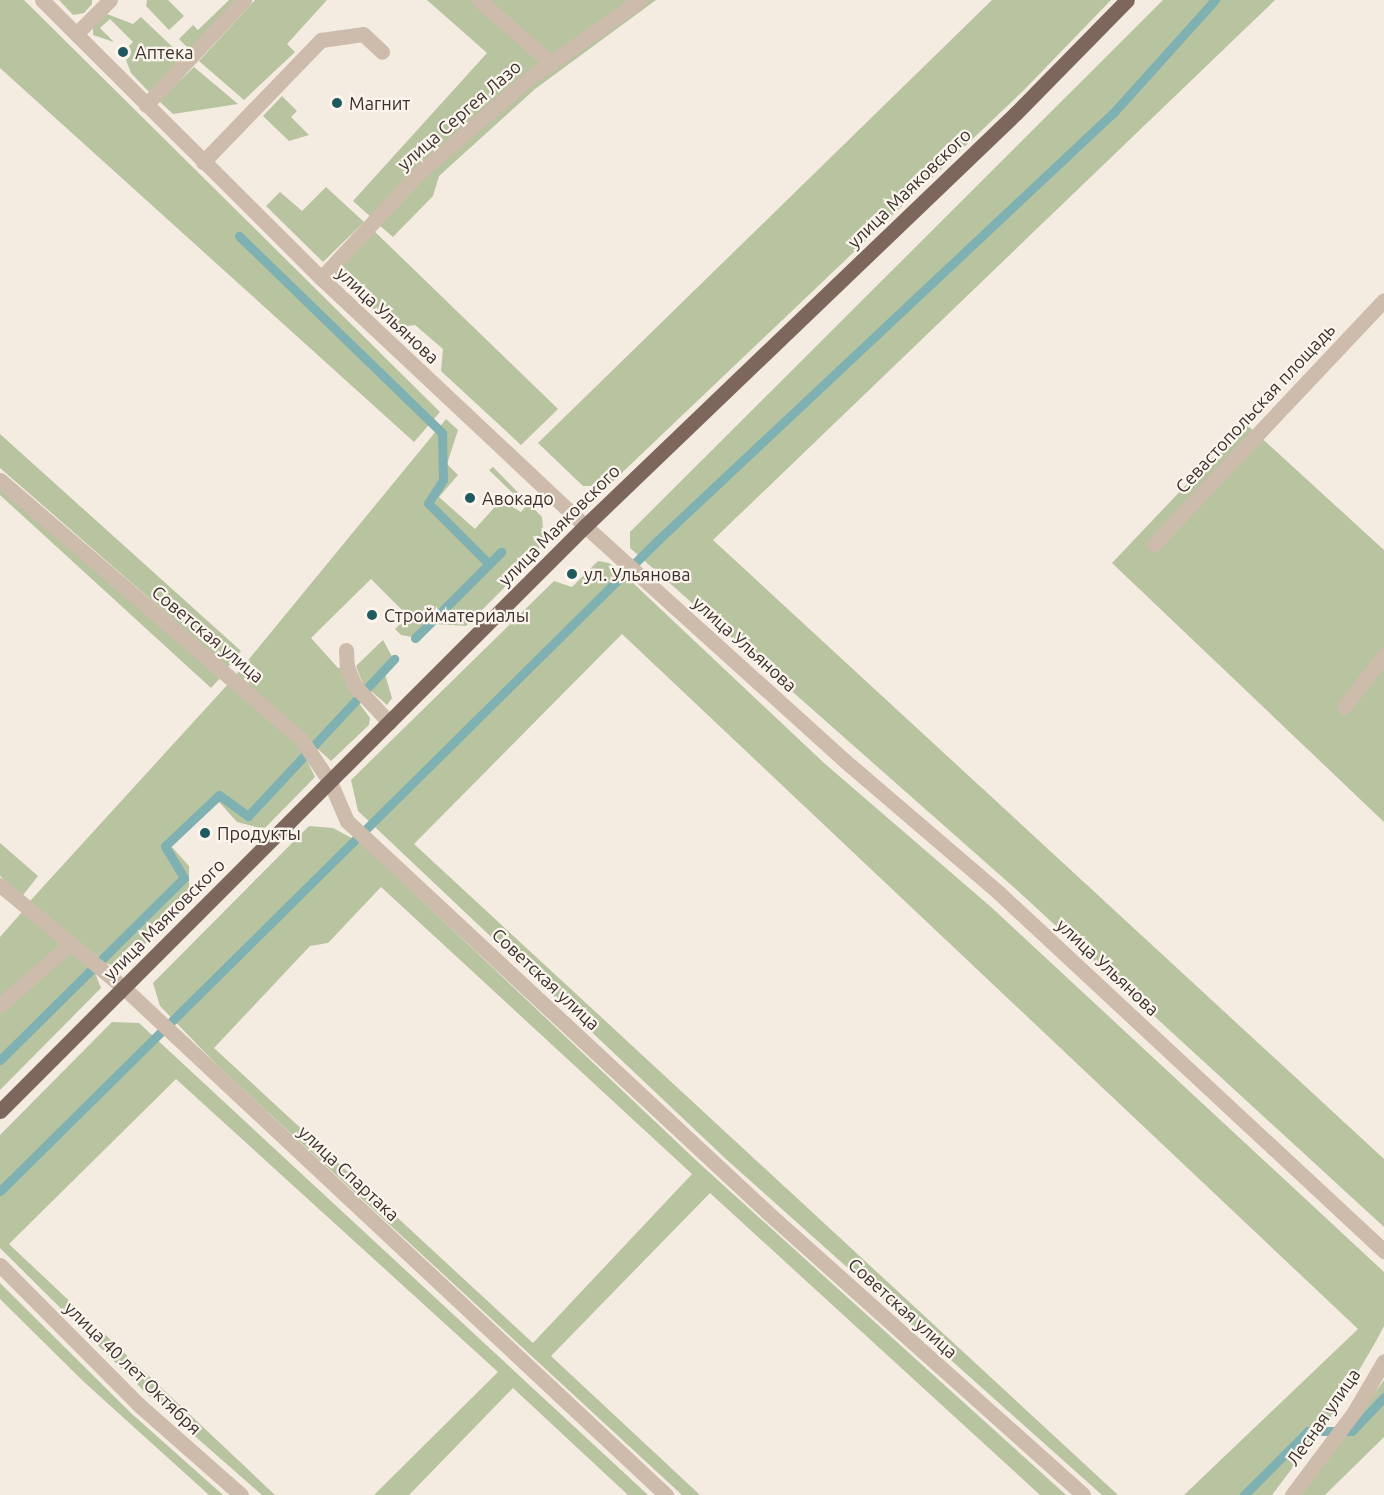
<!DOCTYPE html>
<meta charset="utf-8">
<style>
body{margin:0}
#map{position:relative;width:1384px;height:1495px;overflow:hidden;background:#f4ebe1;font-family:Ubuntu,sans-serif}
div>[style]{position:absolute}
.green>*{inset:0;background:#b8c4a0}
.stream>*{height:9px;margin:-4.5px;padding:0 4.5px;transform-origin:4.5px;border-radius:4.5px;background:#7fb0b2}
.minor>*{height:15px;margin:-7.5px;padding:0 7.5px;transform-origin:7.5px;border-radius:7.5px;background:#cdbbac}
.major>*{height:15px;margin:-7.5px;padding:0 7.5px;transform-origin:7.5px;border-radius:7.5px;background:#7d675c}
.dots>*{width:16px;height:16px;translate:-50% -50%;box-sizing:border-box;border:3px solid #fbf5ee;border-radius:50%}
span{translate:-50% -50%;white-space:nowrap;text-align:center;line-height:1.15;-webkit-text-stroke:4.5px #fbf5ee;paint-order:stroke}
.poi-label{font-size:18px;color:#3b302b}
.left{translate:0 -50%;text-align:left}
.street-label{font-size:18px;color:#3b302b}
</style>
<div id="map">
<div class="green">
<i style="clip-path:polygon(0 0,24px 0,440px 412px,414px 442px,0 68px)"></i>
<i style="clip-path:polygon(59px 0,92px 0,92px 4px,84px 13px,73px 15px)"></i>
<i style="clip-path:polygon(147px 0,168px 0,184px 16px,169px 30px,146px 6px)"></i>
<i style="clip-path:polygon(229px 0,238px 0,190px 50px,179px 39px,193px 25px,198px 30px)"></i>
<i style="clip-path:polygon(255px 0,327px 0,287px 44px,295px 52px,244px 100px,199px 61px)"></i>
<i style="clip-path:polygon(427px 0,632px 0,371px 217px,353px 201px,487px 53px)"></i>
<i style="clip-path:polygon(647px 0,656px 0,535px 89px,439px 176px,433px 196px,393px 237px,378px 224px,423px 175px,531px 82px)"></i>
<i style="clip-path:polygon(992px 0,1111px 0,1024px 90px,608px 486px,583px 486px,538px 443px)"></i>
<i style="clip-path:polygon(1163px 0,1275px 0,713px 540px,1384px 1159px,1384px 1227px,1019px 892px,630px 548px,630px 532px)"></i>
<i style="clip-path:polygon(107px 14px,133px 24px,141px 17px,183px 57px,149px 92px,131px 73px,123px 52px,133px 42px,110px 19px,100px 28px,114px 42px,93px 35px,93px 27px)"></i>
<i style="clip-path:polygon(194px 67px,238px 104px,173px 114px,159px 101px)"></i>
<i style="clip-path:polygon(282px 96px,297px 111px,291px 117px,309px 135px,289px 141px,263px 116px)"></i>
<i style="clip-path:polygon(326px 187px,364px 222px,323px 262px,266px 206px,280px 192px,302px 211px)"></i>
<i style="clip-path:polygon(372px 229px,558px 409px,521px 445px,441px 371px,443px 349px,415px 325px,395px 328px,334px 274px)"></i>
<i style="clip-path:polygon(446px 419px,458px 430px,447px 464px,458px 475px,439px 497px,475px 529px,501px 500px,521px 512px,526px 506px,489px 470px,493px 467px,542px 517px,544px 541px,527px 565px,466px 626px,434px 624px,418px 638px,401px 635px,395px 629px,408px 616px,371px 579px,311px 638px,338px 668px,344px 668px,353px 695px,370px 718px,369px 725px,331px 761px,236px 675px)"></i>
<i style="clip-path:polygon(1245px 423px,1384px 550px,1384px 822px,1112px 563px)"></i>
<i style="clip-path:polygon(0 434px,241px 651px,228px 667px,0 468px)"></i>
<i style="clip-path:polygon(0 486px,221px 677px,211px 688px,0 495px)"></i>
<i style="clip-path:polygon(598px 561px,609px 563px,633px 583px,824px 763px,991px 907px,1384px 1272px,1384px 1326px,1375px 1343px,1335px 1411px,1272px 1495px,1184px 1495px,1358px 1329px,622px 634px,414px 844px,1118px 1495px,1102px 1495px,727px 1160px,358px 811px,351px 780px,554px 581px,572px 587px)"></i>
<i style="clip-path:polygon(383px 640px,395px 662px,385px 674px,392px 698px,387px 705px,363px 684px,356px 666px)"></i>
<i style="clip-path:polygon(229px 683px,298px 742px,315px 777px,264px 829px,237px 822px,219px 802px,171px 846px,189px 866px,189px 899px,121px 968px,105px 963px,30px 901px)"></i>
<i style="clip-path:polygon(evenodd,309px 826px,333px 828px,361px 843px,700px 1164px,1066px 1495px,1040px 1495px,710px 1193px,551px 1356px,700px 1495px,682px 1495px,218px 1066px,160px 1006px,153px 983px,309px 826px,381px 887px,692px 1174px,533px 1343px,214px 1048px,310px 946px,328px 943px,381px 887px)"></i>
<i style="clip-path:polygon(0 843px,38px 876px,23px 895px,0 876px)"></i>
<i style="clip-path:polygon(22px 912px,95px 973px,101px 988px,0 1090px,0 937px)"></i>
<i style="clip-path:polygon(112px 1022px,139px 1023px,648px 1495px,628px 1495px,513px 1388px,409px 1495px,374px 1495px,498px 1372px,176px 1079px,9px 1244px,275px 1495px,262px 1495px,148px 1395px,0 1248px,0 1135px)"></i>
<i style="clip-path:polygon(0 1283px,132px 1414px,223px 1495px,209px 1495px,84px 1382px,0 1299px)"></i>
<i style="clip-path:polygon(1384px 1380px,1384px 1437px,1325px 1495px,1301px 1495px)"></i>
</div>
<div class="stream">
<i style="left:239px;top:236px;width:283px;rotate:44.1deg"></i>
<i style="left:442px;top:433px;width:47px;rotate:88.8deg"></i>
<i style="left:443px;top:480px;width:27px;rotate:123deg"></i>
<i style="left:428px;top:503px;width:86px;rotate:45deg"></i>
<i style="left:415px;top:638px;width:122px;rotate:-45deg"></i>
<i style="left:367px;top:688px;width:40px;rotate:-47deg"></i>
<i style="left:0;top:1060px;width:259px;rotate:-44.7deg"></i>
<i style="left:184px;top:878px;width:37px;rotate:-121deg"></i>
<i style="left:165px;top:846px;width:74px;rotate:-43.4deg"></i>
<i style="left:219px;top:795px;width:36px;rotate:36deg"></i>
<i style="left:248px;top:816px;width:160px;rotate:-47deg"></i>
<i style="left:0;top:1191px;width:926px;rotate:-44.69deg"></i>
<i style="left:658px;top:540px;width:625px;rotate:-43.19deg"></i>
<i style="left:1114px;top:112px;width:151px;rotate:-48deg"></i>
<i style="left:1244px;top:1495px;width:91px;rotate:-45deg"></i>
<i style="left:1308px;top:1431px;width:44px"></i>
<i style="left:1352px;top:1431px;width:47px;rotate:-46.7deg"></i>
</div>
<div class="minor">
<i style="left:42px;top:0;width:394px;rotate:44.9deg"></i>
<i style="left:321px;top:278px;width:362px;rotate:43.2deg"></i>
<i style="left:585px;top:526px;width:358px;rotate:42.1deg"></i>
<i style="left:851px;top:766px;width:195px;rotate:40.6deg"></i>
<i style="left:999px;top:893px;width:526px;rotate:42.92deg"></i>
<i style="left:479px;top:0;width:96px;rotate:41.2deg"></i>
<i style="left:76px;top:34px;width:48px;rotate:-45deg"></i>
<i style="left:146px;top:105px;width:144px;rotate:-47deg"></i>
<i style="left:203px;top:162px;width:170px;rotate:-46deg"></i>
<i style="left:321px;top:40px;width:42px;rotate:-8.1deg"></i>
<i style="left:363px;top:34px;width:26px;rotate:43deg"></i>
<i style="left:321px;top:278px;width:144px;rotate:-47deg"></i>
<i style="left:419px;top:173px;width:144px;rotate:-40.8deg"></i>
<i style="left:528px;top:79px;width:137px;rotate:-35.2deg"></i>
<i style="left:0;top:480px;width:397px;rotate:40.7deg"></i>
<i style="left:301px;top:739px;width:52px;rotate:56deg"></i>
<i style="left:330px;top:782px;width:43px;rotate:66.4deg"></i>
<i style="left:347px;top:821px;width:574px;rotate:42.95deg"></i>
<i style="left:767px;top:1212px;width:424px;rotate:41.8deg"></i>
<i style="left:1154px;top:544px;width:335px;rotate:-46.7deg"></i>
<i style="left:346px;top:650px;width:17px;rotate:87deg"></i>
<i style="left:347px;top:667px;width:21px;rotate:67deg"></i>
<i style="left:355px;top:686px;width:50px;rotate:46.6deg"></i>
<i style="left:1344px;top:707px;width:66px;rotate:-52.4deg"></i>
<i style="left:0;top:885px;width:160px;rotate:39.7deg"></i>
<i style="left:123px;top:987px;width:744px;rotate:43.09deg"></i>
<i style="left:0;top:1005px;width:93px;rotate:-41.1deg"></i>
<i style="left:0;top:1265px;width:197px;rotate:45.2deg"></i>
<i style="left:139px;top:1405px;width:136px;rotate:41.4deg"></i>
<i style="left:1292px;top:1495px;width:104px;rotate:-53.2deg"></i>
<i style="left:1354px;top:1412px;width:59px;rotate:-59.5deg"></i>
</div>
<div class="major">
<i style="left:0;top:1111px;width:827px;rotate:-45deg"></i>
<i style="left:585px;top:526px;width:597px;rotate:-43.78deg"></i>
<i style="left:1016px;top:113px;width:158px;rotate:-45.5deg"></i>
</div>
<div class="dots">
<i style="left:123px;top:52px;background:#1f5a5e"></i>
<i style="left:337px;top:103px;background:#1f5a5e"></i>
<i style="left:470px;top:498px;background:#1f5a5e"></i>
<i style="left:572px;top:574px;background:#1f5a5e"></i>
<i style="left:372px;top:615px;background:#1f5a5e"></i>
<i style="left:205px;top:833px;background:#1f5a5e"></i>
</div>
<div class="poi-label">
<span class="left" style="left:135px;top:52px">Аптека</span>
<span class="left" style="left:349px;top:103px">Магнит</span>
<span class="left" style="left:482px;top:498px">Авокадо</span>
<span class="left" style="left:584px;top:574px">ул. Ульянова</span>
<span class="left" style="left:384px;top:615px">Стройматериалы</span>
<span class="left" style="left:217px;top:833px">Продукты</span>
</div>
<div class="street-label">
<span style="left:459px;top:115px;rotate:-41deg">улица Сергея Лазо</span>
<span style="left:909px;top:188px;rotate:-44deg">улица Маяковского</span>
<span style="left:388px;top:315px;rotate:43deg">улица Ульянова</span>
<span style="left:1255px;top:408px;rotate:-47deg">Севастопольская площадь</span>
<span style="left:559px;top:525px;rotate:-45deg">улица Маяковского</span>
<span style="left:208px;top:634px;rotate:40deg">Советская улица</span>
<span style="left:745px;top:644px;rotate:42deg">улица Ульянова</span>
<span style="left:164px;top:919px;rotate:-45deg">улица Маяковского</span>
<span style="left:1108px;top:967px;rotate:43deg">улица Ульянова</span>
<span style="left:546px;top:979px;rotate:43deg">Советская улица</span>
<span style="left:349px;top:1173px;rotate:43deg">улица Спартака</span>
<span style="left:903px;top:1308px;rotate:42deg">Советская улица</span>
<span style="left:133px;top:1368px;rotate:44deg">улица 40 лет Октября</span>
<span style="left:1323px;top:1417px;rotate:-55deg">Лесная улица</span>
</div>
</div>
